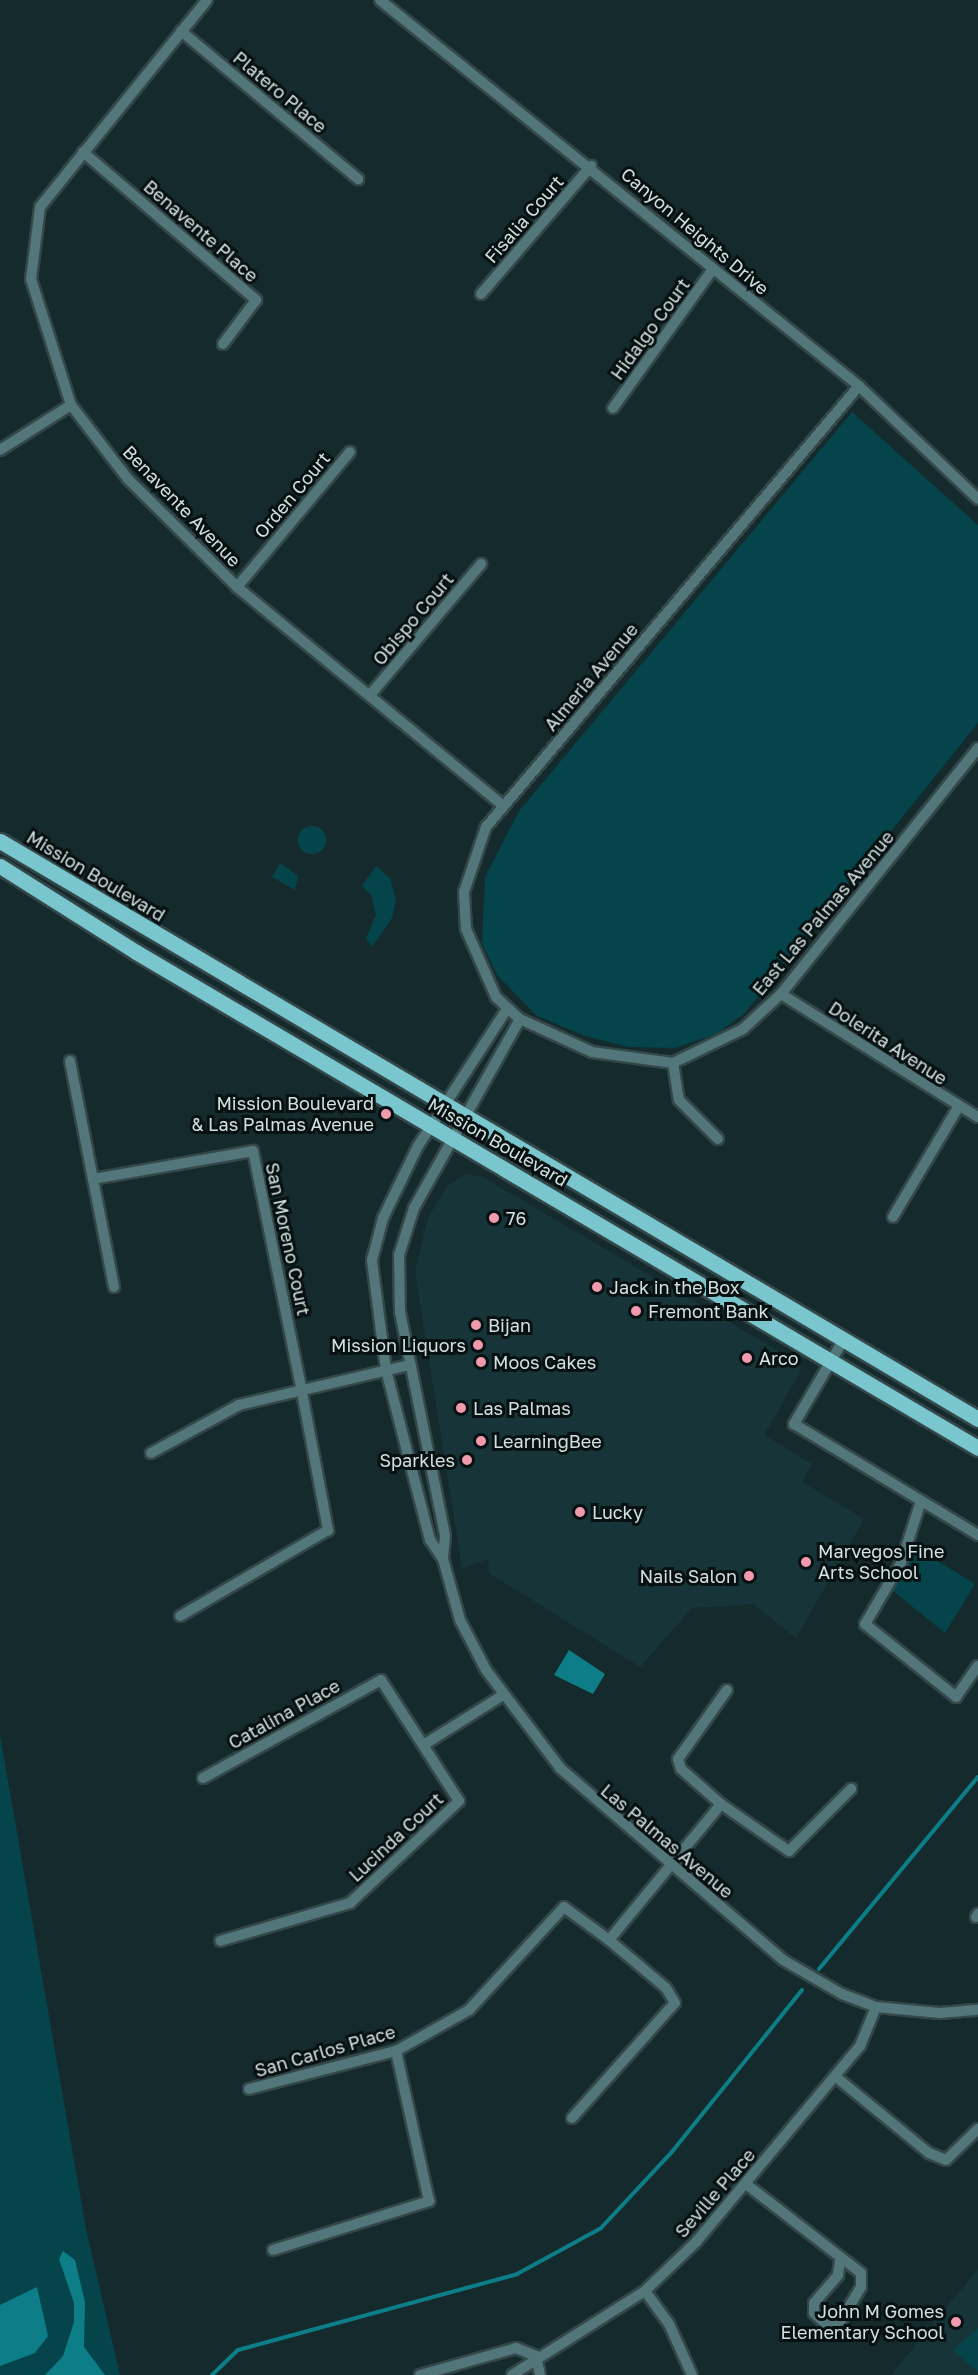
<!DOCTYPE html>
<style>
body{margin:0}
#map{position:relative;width:978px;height:2375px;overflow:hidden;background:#152a2c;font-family:"Golos Text",sans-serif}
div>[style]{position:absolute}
.built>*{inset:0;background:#173538}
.green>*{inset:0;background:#04444a}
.round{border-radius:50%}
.water>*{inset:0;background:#0d7e87}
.stream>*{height:4px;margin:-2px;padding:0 2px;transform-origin:2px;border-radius:2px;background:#0d7e87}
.roads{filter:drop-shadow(2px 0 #334749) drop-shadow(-2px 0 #334749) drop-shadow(0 2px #334749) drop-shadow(0 -2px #334749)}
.minor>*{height:10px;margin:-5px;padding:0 5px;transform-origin:5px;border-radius:5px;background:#527679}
.primary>*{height:15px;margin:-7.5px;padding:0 7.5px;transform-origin:7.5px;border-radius:7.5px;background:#7ac6ce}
.dots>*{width:16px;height:16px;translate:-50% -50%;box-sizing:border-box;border:3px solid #081112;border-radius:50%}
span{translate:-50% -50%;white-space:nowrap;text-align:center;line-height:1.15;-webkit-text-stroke:6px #081112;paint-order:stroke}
.street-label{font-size:18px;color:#d3e0e1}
.poi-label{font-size:18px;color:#d3e0e1}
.right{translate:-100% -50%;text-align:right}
.left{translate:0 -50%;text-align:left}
</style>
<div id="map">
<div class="built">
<i style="clip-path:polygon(467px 1174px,483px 1177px,799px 1363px,800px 1372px,764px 1435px,812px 1464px,802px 1482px,864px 1519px,796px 1638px,753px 1604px,692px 1608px,640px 1667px,489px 1573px,488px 1559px,462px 1568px,415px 1272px,428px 1218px,447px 1186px)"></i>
<i style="clip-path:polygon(978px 2269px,978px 2375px,891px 2375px)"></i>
</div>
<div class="green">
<i style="clip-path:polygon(852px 412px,978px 525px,978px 723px,744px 1014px,716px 1034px,675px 1048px,628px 1047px,585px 1036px,537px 1016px,497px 975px,482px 944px,485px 877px,519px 811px)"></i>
<i class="round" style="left:298px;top:826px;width:28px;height:28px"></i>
<i style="clip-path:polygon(280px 863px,298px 876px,295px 890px,272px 877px)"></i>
<i style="clip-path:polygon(376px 866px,390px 878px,396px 900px,392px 918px,372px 947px,366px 938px,376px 915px,371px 895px,362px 886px)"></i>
<i style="clip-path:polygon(908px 1543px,975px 1584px,945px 1633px,888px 1587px)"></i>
<i style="clip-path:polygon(0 1735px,86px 2229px,120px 2375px,0 2375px)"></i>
<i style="clip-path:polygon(978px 2328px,978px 2372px,953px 2350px)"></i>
</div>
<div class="water">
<i style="clip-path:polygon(569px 1650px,605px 1674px,593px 1694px,554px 1675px)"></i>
<i style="clip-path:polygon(63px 2251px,75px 2260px,85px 2302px,84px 2347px,105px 2375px,45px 2375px,63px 2356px,74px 2322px,74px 2303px,59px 2259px)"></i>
<i style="clip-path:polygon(37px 2287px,48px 2336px,35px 2353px,0 2366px,0 2305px)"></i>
</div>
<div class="stream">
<i style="left:819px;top:1969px;width:249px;rotate:-50.4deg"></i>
<i style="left:212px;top:2375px;width:36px;rotate:-44deg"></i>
<i style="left:238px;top:2350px;width:289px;rotate:-15.2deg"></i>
<i style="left:517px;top:2274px;width:96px;rotate:-28.7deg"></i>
<i style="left:601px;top:2228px;width:103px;rotate:-47deg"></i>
<i style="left:671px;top:2153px;width:209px;rotate:-51.2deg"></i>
</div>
<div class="roads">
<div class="minor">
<i style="left:207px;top:0;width:266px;rotate:128.9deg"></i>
<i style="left:40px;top:207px;width:73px;rotate:97.1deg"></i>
<i style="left:31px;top:279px;width:132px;rotate:72.4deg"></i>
<i style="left:71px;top:405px;width:93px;rotate:52.4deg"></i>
<i style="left:128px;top:479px;width:153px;rotate:44.7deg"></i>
<i style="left:237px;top:587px;width:345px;rotate:39.4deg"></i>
<i style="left:380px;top:0;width:615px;rotate:38.86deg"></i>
<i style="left:859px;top:386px;width:164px;rotate:43.5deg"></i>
<i style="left:181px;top:31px;width:231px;rotate:39.9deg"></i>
<i style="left:83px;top:152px;width:228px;rotate:40.5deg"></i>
<i style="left:256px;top:300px;width:55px;rotate:126.9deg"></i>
<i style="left:481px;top:294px;width:169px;rotate:-49.3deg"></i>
<i style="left:859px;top:386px;width:578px;rotate:130.22deg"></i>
<i style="left:486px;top:827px;width:69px;rotate:108.7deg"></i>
<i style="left:464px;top:892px;width:37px;rotate:87deg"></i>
<i style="left:466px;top:929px;width:74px;rotate:66.2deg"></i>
<i style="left:496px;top:997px;width:33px;rotate:43deg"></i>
<i style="left:520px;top:1019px;width:79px;rotate:24.6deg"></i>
<i style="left:592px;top:1052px;width:82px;rotate:7.7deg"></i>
<i style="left:673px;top:1063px;width:78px;rotate:-25.9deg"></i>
<i style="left:743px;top:1029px;width:52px;rotate:-42.6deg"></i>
<i style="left:781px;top:994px;width:315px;rotate:-51.3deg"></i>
<i style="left:613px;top:408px;width:171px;rotate:-54.3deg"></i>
<i style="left:0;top:450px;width:84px;rotate:-32.4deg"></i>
<i style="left:237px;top:587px;width:176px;rotate:-50.1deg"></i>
<i style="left:370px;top:695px;width:172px;rotate:-49.7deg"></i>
<i style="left:781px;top:994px;width:232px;rotate:32deg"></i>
<i style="left:520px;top:1019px;width:217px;rotate:119.3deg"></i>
<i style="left:414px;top:1208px;width:49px;rotate:107.7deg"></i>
<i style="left:399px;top:1255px;width:57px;rotate:89deg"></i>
<i style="left:400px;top:1312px;width:228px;rotate:78.6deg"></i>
<i style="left:445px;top:1536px;width:23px;rotate:95deg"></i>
<i style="left:443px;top:1559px;width:63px;rotate:74.4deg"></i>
<i style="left:460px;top:1620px;width:56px;rotate:62.5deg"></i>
<i style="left:486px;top:1670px;width:123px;rotate:52.9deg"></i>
<i style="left:560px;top:1768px;width:294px;rotate:40.7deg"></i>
<i style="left:783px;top:1960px;width:68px;rotate:30deg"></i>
<i style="left:842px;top:1994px;width:36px;rotate:21deg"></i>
<i style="left:876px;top:2007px;width:64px;rotate:5.4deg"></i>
<i style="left:940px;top:2013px;width:38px;rotate:-5deg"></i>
<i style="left:70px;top:1061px;width:120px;rotate:79deg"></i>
<i style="left:93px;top:1179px;width:162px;rotate:-9.9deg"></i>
<i style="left:253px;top:1151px;width:241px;rotate:78.5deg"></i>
<i style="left:301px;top:1387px;width:146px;rotate:79.3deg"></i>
<i style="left:328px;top:1530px;width:171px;rotate:149.8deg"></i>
<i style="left:673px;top:1063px;width:37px;rotate:81deg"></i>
<i style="left:679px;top:1100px;width:55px;rotate:45deg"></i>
<i style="left:93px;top:1179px;width:110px;rotate:79deg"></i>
<i style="left:893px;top:1217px;width:126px;rotate:-59.3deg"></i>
<i style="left:844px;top:1339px;width:99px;rotate:120.5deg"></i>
<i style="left:794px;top:1424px;width:215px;rotate:31.1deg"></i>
<i style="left:151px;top:1453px;width:100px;rotate:-28.6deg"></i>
<i style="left:239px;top:1405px;width:176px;rotate:-13.2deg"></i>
<i style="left:921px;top:1501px;width:65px;rotate:107.9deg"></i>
<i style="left:901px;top:1563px;width:71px;rotate:120.5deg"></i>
<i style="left:865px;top:1624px;width:117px;rotate:38.7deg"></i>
<i style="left:956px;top:1697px;width:38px;rotate:-55deg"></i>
<i style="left:443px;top:1559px;width:23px;rotate:-124deg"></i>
<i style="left:430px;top:1540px;width:176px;rotate:-104.5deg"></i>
<i style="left:386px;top:1370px;width:111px;rotate:-97.3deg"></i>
<i style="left:372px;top:1260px;width:43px;rotate:-75.3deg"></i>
<i style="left:383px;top:1218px;width:80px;rotate:-64.1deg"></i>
<i style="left:418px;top:1146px;width:163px;rotate:-57deg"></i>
<i style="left:727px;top:1690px;width:85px;rotate:125.4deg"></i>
<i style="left:678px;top:1759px;width:10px;rotate:73deg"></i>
<i style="left:681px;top:1769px;width:53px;rotate:41.2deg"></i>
<i style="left:721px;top:1804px;width:83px;rotate:34.7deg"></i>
<i style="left:789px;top:1851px;width:88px;rotate:-45deg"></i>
<i style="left:425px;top:1744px;width:92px;rotate:-32.1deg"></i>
<i style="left:203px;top:1778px;width:203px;rotate:-28.8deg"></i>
<i style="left:381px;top:1680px;width:144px;rotate:57.2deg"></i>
<i style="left:459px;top:1801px;width:149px;rotate:136.9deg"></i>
<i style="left:350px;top:1903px;width:135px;rotate:163.7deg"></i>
<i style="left:976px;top:1917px;width:4px;rotate:-56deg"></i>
<i style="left:836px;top:2077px;width:120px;rotate:39.3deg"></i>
<i style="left:929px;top:2153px;width:18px;rotate:22deg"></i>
<i style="left:946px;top:2160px;width:45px;rotate:-44.1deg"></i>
<i style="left:249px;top:2089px;width:152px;rotate:-14.5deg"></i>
<i style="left:396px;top:2051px;width:84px;rotate:-29.3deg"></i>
<i style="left:469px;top:2010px;width:140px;rotate:-47.3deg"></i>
<i style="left:564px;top:1907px;width:56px;rotate:36.3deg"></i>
<i style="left:609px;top:1940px;width:176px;rotate:-50.5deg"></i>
<i style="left:572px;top:2118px;width:154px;rotate:-48.2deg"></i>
<i style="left:675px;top:2003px;width:17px;rotate:-121deg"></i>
<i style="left:666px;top:1988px;width:75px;rotate:-139.9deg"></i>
<i style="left:746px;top:2184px;width:145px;rotate:37.7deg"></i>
<i style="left:861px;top:2273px;width:14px;rotate:90deg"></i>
<i style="left:861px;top:2287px;width:39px;rotate:121deg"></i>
<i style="left:841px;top:2320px;width:15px;rotate:160deg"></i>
<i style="left:827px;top:2325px;width:18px;rotate:-137deg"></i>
<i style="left:814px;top:2313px;width:10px;rotate:-90deg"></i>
<i style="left:814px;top:2303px;width:37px;rotate:-49deg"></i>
<i style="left:838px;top:2275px;width:15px;rotate:-82deg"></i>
<i style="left:273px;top:2250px;width:164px;rotate:-17.4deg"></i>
<i style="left:429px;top:2201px;width:154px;rotate:-102.4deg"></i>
<i style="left:645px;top:2291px;width:41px;rotate:54deg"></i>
<i style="left:669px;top:2324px;width:56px;rotate:65.7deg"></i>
<i style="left:536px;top:2356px;width:19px;rotate:78deg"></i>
<i style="left:420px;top:2375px;width:100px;rotate:-15.7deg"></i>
<i style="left:516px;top:2348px;width:22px;rotate:22deg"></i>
<i style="left:512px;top:2375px;width:157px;rotate:-32.3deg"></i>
<i style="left:645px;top:2291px;width:71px;rotate:-43.9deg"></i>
<i style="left:696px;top:2242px;width:256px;rotate:-50.1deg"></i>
<i style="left:860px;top:2046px;width:42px;rotate:-67.7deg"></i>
</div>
<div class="primary">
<i style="left:0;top:841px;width:1136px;rotate:30.58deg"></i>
<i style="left:0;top:866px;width:161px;rotate:32.3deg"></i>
<i style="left:136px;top:952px;width:977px;rotate:30.5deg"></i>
</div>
</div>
<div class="dots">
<i style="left:386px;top:1114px;background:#f29aad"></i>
<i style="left:494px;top:1218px;background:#f29aad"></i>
<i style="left:597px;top:1287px;background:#f29aad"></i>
<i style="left:636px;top:1311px;background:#f29aad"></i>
<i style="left:476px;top:1325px;background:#f29aad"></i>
<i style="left:478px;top:1345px;background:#f29aad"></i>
<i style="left:747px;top:1358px;background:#f29aad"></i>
<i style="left:481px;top:1362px;background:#f29aad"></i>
<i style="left:461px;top:1408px;background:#f29aad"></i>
<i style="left:481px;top:1441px;background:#f29aad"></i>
<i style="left:467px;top:1460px;background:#f29aad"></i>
<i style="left:580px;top:1512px;background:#f29aad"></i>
<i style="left:806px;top:1562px;background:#f29aad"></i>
<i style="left:749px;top:1576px;background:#f29aad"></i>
<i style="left:956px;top:2322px;background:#f29aad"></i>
</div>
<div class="street-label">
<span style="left:280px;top:92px;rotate:40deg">Platero Place</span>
<span style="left:524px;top:219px;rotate:-49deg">Fisalia Court</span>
<span style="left:201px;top:231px;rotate:41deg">Benavente Place</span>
<span style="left:695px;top:231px;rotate:40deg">Canyon Heights Drive</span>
<span style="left:650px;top:329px;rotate:-54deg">Hidalgo Court</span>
<span style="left:292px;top:495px;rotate:-50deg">Orden Court</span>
<span style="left:182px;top:506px;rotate:46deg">Benavente Avenue</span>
<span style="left:413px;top:619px;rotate:-50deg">Obispo Court</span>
<span style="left:591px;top:677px;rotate:-50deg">Almeria Avenue</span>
<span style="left:96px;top:876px;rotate:31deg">Mission Boulevard</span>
<span style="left:823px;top:913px;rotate:-50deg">East Las Palmas Avenue</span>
<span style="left:888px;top:1043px;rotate:33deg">Dolerita Avenue</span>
<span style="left:498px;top:1142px;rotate:30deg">Mission Boulevard</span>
<span style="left:288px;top:1239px;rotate:78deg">San Moreno Court</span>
<span style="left:284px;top:1714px;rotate:-29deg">Catalina Place</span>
<span style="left:396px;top:1837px;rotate:-43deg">Lucinda Court</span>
<span style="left:667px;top:1841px;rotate:40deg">Las Palmas Avenue</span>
<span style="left:325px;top:2051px;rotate:-16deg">San Carlos Place</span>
<span style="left:715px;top:2193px;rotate:-49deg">Seville Place</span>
</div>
<div class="poi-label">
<span class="right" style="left:374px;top:1114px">Mission Boulevard<br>&amp; Las Palmas Avenue</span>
<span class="left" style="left:506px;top:1218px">76</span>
<span class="left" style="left:609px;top:1287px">Jack in the Box</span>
<span class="left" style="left:648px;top:1311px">Fremont Bank</span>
<span class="left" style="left:488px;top:1325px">Bijan</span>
<span class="right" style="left:466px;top:1345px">Mission Liquors</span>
<span class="left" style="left:759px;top:1358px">Arco</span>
<span class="left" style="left:493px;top:1362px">Moos Cakes</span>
<span class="left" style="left:473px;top:1408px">Las Palmas</span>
<span class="left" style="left:493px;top:1441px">LearningBee</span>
<span class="right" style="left:455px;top:1460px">Sparkles</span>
<span class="left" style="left:592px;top:1512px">Lucky</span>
<span class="left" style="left:818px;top:1562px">Marvegos Fine<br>Arts School</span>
<span class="right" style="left:737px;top:1576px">Nails Salon</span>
<span class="right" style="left:944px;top:2322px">John M Gomes<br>Elementary School</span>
</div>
</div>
